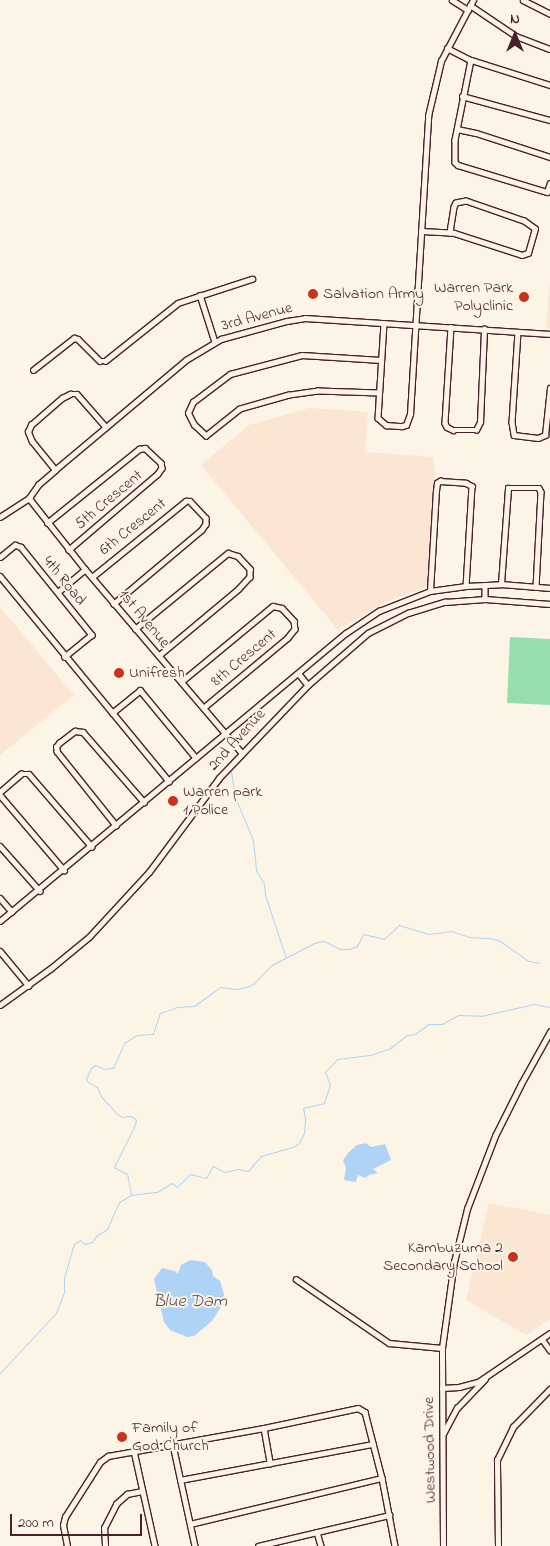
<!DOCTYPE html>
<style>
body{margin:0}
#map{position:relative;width:550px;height:1546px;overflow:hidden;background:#fcf5e5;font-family:"Indie Flower",sans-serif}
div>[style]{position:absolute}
.built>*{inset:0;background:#fae6d2}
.green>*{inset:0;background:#97deac}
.water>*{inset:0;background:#aed3f7}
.stream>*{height:1px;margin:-0.5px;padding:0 0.5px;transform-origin:0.5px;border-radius:0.5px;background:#aed3f7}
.roads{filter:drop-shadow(1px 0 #4a1f2b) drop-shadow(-1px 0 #4a1f2b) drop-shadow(0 1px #4a1f2b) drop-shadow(0 -1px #4a1f2b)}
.minor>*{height:4.5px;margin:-2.25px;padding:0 2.25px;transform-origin:2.25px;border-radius:2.25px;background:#fcf5e5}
.dots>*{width:14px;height:14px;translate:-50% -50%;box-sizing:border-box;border:2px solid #fcf5e5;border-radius:50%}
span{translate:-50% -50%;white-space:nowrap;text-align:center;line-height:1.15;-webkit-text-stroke:4px #fcf5e5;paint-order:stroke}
.poi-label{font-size:16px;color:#4a1f2b}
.right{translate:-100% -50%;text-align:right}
.left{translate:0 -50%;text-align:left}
.street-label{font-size:16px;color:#4a1f2b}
.water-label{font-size:18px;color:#634c5e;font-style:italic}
.north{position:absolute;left:490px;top:10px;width:50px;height:50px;-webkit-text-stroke:4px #fcf5e5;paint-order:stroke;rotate:0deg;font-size:14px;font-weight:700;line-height:20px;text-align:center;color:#4a1f2b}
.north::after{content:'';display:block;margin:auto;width:18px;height:22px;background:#4a1f2b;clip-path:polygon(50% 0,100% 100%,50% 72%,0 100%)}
.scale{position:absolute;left:10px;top:1514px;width:132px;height:22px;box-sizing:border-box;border:2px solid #4a1f2b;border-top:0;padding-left:6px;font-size:15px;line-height:18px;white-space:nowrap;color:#4a1f2b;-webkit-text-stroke:4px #fcf5e5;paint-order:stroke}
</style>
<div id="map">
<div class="built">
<i style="clip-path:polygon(550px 280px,550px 329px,546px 328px)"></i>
<i style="clip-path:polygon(309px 408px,368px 412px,365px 452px,433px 457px,435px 472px,429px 586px,388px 601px,338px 630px,201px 465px,249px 425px)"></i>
<i style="clip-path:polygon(0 607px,74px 695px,0 755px)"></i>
<i style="clip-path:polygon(489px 1203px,550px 1215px,550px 1319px,526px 1335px,466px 1300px)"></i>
</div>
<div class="green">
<i style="clip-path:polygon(510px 637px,550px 639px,550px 705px,507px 703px)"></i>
</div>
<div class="water">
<i style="clip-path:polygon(366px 1143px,371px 1147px,385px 1144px,391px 1160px,373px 1169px,378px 1173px,369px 1175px,365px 1178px,358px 1175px,356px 1182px,344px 1180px,346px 1168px,343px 1160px,349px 1152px,357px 1145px)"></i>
<i style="clip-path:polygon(190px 1260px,205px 1262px,212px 1270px,213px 1276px,220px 1281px,224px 1294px,223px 1304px,212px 1321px,194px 1336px,187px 1337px,170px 1330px,164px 1322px,154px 1279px,162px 1268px,175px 1271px,178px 1274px,181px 1265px)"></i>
</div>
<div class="stream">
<i style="left:231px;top:772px;width:25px;rotate:81deg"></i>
<i style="left:235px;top:797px;width:47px;rotate:67.3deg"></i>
<i style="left:253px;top:840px;width:30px;rotate:84deg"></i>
<i style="left:256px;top:870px;width:16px;rotate:60deg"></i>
<i style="left:264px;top:884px;width:11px;rotate:85deg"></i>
<i style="left:265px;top:895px;width:66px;rotate:71.6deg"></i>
<i style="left:131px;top:1194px;width:20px;rotate:-101deg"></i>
<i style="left:127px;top:1174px;width:15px;rotate:-152deg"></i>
<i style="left:114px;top:1167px;width:45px;rotate:-63.4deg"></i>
<i style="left:134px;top:1127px;width:7px;rotate:-74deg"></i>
<i style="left:136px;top:1120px;width:6px;rotate:-141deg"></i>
<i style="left:131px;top:1116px;width:9px;rotate:174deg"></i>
<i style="left:122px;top:1117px;width:6px;rotate:-149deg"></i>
<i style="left:117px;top:1114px;width:24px;rotate:-132deg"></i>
<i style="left:101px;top:1096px;width:10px;rotate:-114deg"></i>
<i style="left:97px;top:1087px;width:10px;rotate:-151deg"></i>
<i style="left:88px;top:1082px;width:4px;rotate:-124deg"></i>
<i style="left:86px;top:1079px;width:12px;rotate:-66deg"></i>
<i style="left:91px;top:1068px;width:5px;rotate:-37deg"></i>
<i style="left:95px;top:1065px;width:10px;rotate:24deg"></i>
<i style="left:104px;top:1069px;width:9px;rotate:-6deg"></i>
<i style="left:113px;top:1068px;width:27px;rotate:-66deg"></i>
<i style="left:124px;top:1043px;width:15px;rotate:-32deg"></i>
<i style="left:137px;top:1035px;width:16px;rotate:-4deg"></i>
<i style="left:153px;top:1034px;width:22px;rotate:-72deg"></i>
<i style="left:160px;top:1013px;width:18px;rotate:-19deg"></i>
<i style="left:177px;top:1007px;width:17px;rotate:-3deg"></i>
<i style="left:194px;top:1006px;width:32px;rotate:-36deg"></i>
<i style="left:220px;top:987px;width:16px;rotate:7deg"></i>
<i style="left:236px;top:989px;width:11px;rotate:-10deg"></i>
<i style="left:247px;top:987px;width:7px;rotate:-27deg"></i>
<i style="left:253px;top:984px;width:27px;rotate:-45deg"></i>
<i style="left:272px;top:965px;width:47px;rotate:-27.6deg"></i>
<i style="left:314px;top:943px;width:10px;rotate:-11deg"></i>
<i style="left:324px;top:941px;width:18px;rotate:27deg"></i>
<i style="left:340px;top:949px;width:9px"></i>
<i style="left:349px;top:949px;width:9px;rotate:-21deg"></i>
<i style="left:357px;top:946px;width:13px;rotate:-63deg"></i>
<i style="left:363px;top:934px;width:22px;rotate:13deg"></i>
<i style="left:384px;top:939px;width:21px;rotate:-43deg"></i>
<i style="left:399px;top:925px;width:30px;rotate:17deg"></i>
<i style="left:428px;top:934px;width:23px;rotate:-7deg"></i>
<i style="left:451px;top:931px;width:19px;rotate:18deg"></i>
<i style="left:469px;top:937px;width:22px;rotate:3deg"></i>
<i style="left:491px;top:938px;width:9px;rotate:18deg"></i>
<i style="left:500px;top:941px;width:35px;rotate:35deg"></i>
<i style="left:529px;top:961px;width:10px;rotate:11deg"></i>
<i style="left:0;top:1373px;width:82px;rotate:-47deg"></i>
<i style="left:56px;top:1313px;width:22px;rotate:-69deg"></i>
<i style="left:64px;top:1292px;width:14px;rotate:-90deg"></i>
<i style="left:64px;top:1278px;width:35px;rotate:-74deg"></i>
<i style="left:74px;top:1244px;width:7px;rotate:-34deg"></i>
<i style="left:80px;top:1240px;width:6px;rotate:39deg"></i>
<i style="left:85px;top:1244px;width:7px;rotate:-16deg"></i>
<i style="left:92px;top:1242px;width:7px;rotate:-56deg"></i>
<i style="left:96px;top:1236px;width:13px;rotate:-32deg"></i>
<i style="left:107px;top:1229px;width:30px;rotate:-66deg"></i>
<i style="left:119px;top:1202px;width:14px;rotate:-30deg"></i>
<i style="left:131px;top:1195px;width:26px;rotate:-7deg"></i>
<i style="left:157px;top:1192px;width:17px;rotate:-31deg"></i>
<i style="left:172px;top:1183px;width:6px;rotate:39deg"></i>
<i style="left:177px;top:1187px;width:18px;rotate:-45deg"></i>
<i style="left:190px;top:1174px;width:16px;rotate:14deg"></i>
<i style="left:206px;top:1178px;width:14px;rotate:-60deg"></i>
<i style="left:213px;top:1166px;width:13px;rotate:27deg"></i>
<i style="left:225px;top:1172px;width:13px;rotate:-13deg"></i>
<i style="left:238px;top:1169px;width:10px;rotate:11deg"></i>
<i style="left:248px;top:1171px;width:20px;rotate:-49deg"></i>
<i style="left:261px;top:1156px;width:33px;rotate:-16deg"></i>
<i style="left:293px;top:1147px;width:7px;rotate:-34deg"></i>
<i style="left:299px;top:1143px;width:11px;rotate:-63deg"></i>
<i style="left:304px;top:1133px;width:14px;rotate:-86deg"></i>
<i style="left:305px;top:1119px;width:11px;rotate:-100deg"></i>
<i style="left:303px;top:1108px;width:22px;rotate:-13deg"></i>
<i style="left:324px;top:1103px;width:19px;rotate:-72deg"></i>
<i style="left:330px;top:1085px;width:14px;rotate:-111deg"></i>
<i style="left:325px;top:1072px;width:18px;rotate:-47deg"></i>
<i style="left:337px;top:1059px;width:33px;rotate:-7deg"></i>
<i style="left:370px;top:1055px;width:20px;rotate:-18deg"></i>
<i style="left:389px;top:1049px;width:23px;rotate:-38deg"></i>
<i style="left:407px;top:1035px;width:8px;rotate:-7deg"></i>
<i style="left:415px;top:1034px;width:17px;rotate:-36deg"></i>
<i style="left:429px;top:1024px;width:13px"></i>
<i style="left:442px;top:1024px;width:18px;rotate:-29deg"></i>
<i style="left:458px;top:1015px;width:23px;rotate:2deg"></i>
<i style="left:481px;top:1016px;width:54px;rotate:-12.8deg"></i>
<i style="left:534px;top:1004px;width:16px;rotate:11deg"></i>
</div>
<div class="roads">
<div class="minor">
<i style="left:452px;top:0;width:19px;rotate:32deg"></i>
<i style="left:523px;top:0;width:30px;rotate:27deg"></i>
<i style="left:470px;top:5px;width:55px;rotate:34deg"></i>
<i style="left:516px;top:36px;width:36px;rotate:21deg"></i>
<i style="left:447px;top:48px;width:27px;rotate:27deg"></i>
<i style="left:471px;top:60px;width:83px;rotate:17.6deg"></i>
<i style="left:471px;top:60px;width:82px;rotate:101.3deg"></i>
<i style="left:455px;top:140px;width:22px;rotate:90deg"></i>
<i style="left:455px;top:162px;width:4px;rotate:45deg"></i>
<i style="left:458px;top:165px;width:93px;rotate:16.9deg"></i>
<i style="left:547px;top:192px;width:9px;rotate:-72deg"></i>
<i style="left:462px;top:96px;width:91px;rotate:15.3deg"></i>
<i style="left:457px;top:129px;width:19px;rotate:12deg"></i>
<i style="left:476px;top:133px;width:78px;rotate:18deg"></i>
<i style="left:421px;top:231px;width:33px;rotate:3deg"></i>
<i style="left:454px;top:233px;width:71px;rotate:17.9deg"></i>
<i style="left:522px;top:255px;width:6px;rotate:-18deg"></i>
<i style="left:528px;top:253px;width:25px;rotate:-74deg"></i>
<i style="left:535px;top:229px;width:14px;rotate:-144deg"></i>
<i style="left:524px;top:221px;width:61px;rotate:-161deg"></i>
<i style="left:466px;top:201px;width:10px;rotate:169deg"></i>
<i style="left:456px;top:203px;width:4px;rotate:117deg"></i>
<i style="left:454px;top:207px;width:26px;rotate:99deg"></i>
<i style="left:200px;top:295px;width:49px;rotate:72.3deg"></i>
<i style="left:384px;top:323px;width:95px;rotate:93.6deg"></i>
<i style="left:378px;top:418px;width:11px;rotate:41deg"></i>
<i style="left:386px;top:425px;width:16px;rotate:4deg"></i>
<i style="left:402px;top:426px;width:4px;rotate:-14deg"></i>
<i style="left:406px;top:425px;width:12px;rotate:-70deg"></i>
<i style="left:410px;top:414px;width:299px;rotate:-86.5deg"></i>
<i style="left:428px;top:116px;width:57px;rotate:-76.7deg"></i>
<i style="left:441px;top:61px;width:69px;rotate:-62.3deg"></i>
<i style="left:451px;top:327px;width:96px;rotate:93.6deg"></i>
<i style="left:445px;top:423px;width:4px;rotate:63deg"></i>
<i style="left:447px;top:427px;width:7px;rotate:27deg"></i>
<i style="left:453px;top:430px;width:23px"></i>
<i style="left:476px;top:430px;width:9px;rotate:-63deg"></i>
<i style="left:480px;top:422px;width:93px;rotate:-87.5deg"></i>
<i style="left:518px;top:332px;width:90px;rotate:93.8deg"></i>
<i style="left:512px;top:422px;width:13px;rotate:81deg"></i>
<i style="left:514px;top:435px;width:24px;rotate:7deg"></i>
<i style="left:538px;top:438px;width:8px;rotate:-23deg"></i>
<i style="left:545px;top:435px;width:47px;rotate:-83.9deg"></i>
<i style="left:33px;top:370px;width:52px;rotate:-38deg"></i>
<i style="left:74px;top:338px;width:4px;rotate:14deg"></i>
<i style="left:78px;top:339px;width:31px;rotate:45deg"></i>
<i style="left:100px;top:361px;width:5px"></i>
<i style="left:105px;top:361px;width:93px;rotate:-38.5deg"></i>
<i style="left:178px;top:303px;width:78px;rotate:-18deg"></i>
<i style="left:379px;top:393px;width:61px;rotate:-178.1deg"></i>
<i style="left:318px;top:391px;width:29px;rotate:172deg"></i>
<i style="left:289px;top:395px;width:51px;rotate:164.1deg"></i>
<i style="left:240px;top:409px;width:43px;rotate:141.5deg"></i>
<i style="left:206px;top:436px;width:16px;rotate:-137deg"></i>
<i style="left:194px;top:425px;width:13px;rotate:-117deg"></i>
<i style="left:188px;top:413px;width:12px;rotate:-66deg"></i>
<i style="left:193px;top:402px;width:46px;rotate:-37.1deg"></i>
<i style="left:230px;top:374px;width:74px;rotate:-14.8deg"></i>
<i style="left:302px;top:355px;width:79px;rotate:3.6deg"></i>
<i style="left:55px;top:470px;width:36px;rotate:-129deg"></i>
<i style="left:32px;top:442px;width:11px;rotate:-112deg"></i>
<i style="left:28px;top:432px;width:8px;rotate:-67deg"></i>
<i style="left:31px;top:425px;width:41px;rotate:-41.1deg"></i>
<i style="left:62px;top:398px;width:9px;rotate:-27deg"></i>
<i style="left:70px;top:394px;width:7px"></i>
<i style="left:77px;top:394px;width:44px;rotate:48.7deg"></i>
<i style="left:29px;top:498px;width:90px;rotate:51.7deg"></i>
<i style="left:85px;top:569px;width:242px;rotate:49.5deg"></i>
<i style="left:0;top:517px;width:35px;rotate:-33deg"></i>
<i style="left:29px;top:498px;width:16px;rotate:-55deg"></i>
<i style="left:38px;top:485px;width:23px;rotate:-41deg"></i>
<i style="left:55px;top:470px;width:171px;rotate:-40deg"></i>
<i style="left:186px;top:360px;width:41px;rotate:-31deg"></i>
<i style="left:221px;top:339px;width:68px;rotate:-15.3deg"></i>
<i style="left:287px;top:321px;width:18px;rotate:-9deg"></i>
<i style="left:305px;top:318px;width:246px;rotate:3.7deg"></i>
<i style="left:47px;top:523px;width:118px;rotate:-38.8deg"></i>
<i style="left:139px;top:449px;width:6px;rotate:-9deg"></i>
<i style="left:145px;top:448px;width:22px;rotate:43deg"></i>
<i style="left:161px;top:463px;width:5px;rotate:79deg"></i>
<i style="left:162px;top:468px;width:7px;rotate:124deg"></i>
<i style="left:158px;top:474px;width:117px;rotate:139.5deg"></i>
<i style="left:0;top:557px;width:19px;rotate:-39deg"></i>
<i style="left:15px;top:545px;width:6px;rotate:18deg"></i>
<i style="left:21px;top:547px;width:113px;rotate:51.1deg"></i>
<i style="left:92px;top:635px;width:35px;rotate:141deg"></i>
<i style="left:0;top:576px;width:266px;rotate:50.5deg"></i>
<i style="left:92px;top:577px;width:121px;rotate:-39deg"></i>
<i style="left:186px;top:501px;width:4px"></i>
<i style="left:190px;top:501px;width:23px;rotate:47deg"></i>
<i style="left:206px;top:518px;width:6px;rotate:90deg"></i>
<i style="left:206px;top:524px;width:7px;rotate:124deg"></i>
<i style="left:202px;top:530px;width:115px;rotate:139.9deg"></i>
<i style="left:501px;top:584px;width:96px;rotate:-85.8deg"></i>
<i style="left:508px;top:488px;width:31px"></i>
<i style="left:539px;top:488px;width:4px;rotate:63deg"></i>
<i style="left:541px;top:492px;width:95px;rotate:93deg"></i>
<i style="left:485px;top:585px;width:14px;rotate:90deg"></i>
<i style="left:430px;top:591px;width:100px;rotate:-86.6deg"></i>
<i style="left:436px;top:491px;width:8px;rotate:-83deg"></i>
<i style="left:437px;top:483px;width:4px;rotate:-34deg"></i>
<i style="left:440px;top:481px;width:26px;rotate:4deg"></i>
<i style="left:466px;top:483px;width:7px;rotate:27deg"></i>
<i style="left:472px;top:486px;width:100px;rotate:93.4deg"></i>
<i style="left:58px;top:592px;width:35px;rotate:-40deg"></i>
<i style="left:135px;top:629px;width:120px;rotate:-39.3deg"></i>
<i style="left:228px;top:553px;width:10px;rotate:17deg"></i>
<i style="left:238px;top:556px;width:18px;rotate:47deg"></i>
<i style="left:250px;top:569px;width:8px;rotate:90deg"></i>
<i style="left:250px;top:577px;width:16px;rotate:133deg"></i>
<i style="left:239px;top:589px;width:104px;rotate:140.1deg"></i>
<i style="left:299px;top:674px;width:14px;rotate:51deg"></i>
<i style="left:181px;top:682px;width:119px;rotate:-39.6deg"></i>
<i style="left:273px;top:606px;width:9px;rotate:13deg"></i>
<i style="left:282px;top:608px;width:18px;rotate:47deg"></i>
<i style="left:294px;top:621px;width:8px;rotate:83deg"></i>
<i style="left:295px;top:629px;width:11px;rotate:128deg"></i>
<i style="left:288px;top:638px;width:109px;rotate:140.2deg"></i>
<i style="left:112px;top:713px;width:36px;rotate:-39deg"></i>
<i style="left:140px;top:690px;width:88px;rotate:50.5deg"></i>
<i style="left:0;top:792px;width:28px;rotate:-41deg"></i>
<i style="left:21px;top:774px;width:8px"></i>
<i style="left:29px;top:774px;width:96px;rotate:49.2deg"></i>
<i style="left:0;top:795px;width:99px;rotate:49.5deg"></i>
<i style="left:116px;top:826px;width:95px;rotate:-128.6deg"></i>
<i style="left:57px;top:752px;width:5px;rotate:-101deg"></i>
<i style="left:56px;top:747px;width:5px;rotate:-53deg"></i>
<i style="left:59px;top:743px;width:20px;rotate:-37deg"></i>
<i style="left:75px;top:731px;width:8px;rotate:7deg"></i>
<i style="left:83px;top:732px;width:93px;rotate:48.9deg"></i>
<i style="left:0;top:846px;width:60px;rotate:48.4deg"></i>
<i style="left:0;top:898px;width:18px;rotate:49deg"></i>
<i style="left:0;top:921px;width:450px;rotate:-39.8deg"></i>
<i style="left:346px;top:633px;width:40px;rotate:-34deg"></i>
<i style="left:379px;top:611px;width:55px;rotate:-21.4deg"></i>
<i style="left:430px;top:591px;width:36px;rotate:-8deg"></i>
<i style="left:466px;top:586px;width:35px;rotate:-3deg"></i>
<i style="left:501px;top:584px;width:49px;rotate:4.7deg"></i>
<i style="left:0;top:951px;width:45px;rotate:50.4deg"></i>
<i style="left:0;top:1005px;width:62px;rotate:-35.8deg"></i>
<i style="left:50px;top:969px;width:50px;rotate:-39.4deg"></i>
<i style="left:89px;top:937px;width:88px;rotate:-47.3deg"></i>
<i style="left:149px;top:872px;width:117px;rotate:-53.3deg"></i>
<i style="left:219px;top:778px;width:129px;rotate:-46.3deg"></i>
<i style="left:308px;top:685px;width:79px;rotate:-40.9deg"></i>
<i style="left:368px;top:633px;width:45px;rotate:-26.6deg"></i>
<i style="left:408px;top:613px;width:39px;rotate:-17deg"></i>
<i style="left:445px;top:602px;width:40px;rotate:-4.3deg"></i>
<i style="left:485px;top:599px;width:65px;rotate:4.4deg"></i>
<i style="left:296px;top:1279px;width:113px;rotate:34.5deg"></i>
<i style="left:389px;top:1343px;width:53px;rotate:5.4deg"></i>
<i style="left:542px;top:1339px;width:14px;rotate:54deg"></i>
<i style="left:442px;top:1388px;width:17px;rotate:-3deg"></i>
<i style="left:459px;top:1387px;width:20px;rotate:-15deg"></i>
<i style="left:478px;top:1382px;width:87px;rotate:-34.2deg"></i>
<i style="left:264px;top:1428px;width:36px;rotate:80deg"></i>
<i style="left:443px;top:1434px;width:30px;rotate:-62deg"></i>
<i style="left:457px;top:1408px;width:40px;rotate:-46deg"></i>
<i style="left:173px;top:1445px;width:103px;rotate:77.7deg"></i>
<i style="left:134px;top:1451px;width:97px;rotate:77.5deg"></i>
<i style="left:180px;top:1480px;width:196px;rotate:-10.6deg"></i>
<i style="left:190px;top:1524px;width:197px;rotate:-13.5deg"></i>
<i style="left:317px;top:1532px;width:15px;rotate:74deg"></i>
<i style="left:67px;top:1546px;width:21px;rotate:-101deg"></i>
<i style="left:63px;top:1525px;width:8px;rotate:-76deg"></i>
<i style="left:65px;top:1517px;width:65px;rotate:-57.5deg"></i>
<i style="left:100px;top:1462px;width:10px;rotate:-37deg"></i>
<i style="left:108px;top:1456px;width:158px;rotate:-10.2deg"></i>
<i style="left:264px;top:1428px;width:96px;rotate:-12deg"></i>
<i style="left:358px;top:1408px;width:8px;rotate:30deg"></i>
<i style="left:365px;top:1412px;width:68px;rotate:75.6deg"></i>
<i style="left:382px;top:1478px;width:69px;rotate:79.2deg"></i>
<i style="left:105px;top:1546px;width:18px;rotate:-93deg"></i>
<i style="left:104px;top:1528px;width:27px;rotate:-63deg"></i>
<i style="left:116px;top:1504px;width:15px;rotate:-42deg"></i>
<i style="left:127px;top:1494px;width:15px;rotate:-11deg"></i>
<i style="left:258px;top:1546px;width:135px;rotate:-13.3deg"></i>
<i style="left:443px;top:1546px;width:198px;rotate:-90.3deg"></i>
<i style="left:442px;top:1348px;width:87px;rotate:-82.1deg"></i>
<i style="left:454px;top:1262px;width:55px;rotate:-76.2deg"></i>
<i style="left:467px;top:1209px;width:78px;rotate:-69deg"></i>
<i style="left:495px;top:1136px;width:58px;rotate:-63.4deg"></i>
<i style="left:521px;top:1084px;width:60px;rotate:-60.9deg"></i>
<i style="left:498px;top:1546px;width:86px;rotate:-90.7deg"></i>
<i style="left:497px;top:1460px;width:37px;rotate:-64deg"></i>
<i style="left:513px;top:1427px;width:53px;rotate:-45.8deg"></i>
</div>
</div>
<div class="dots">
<i style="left:313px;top:294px;background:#c8321e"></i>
<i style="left:524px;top:297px;background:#c8321e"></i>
<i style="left:119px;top:673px;background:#c8321e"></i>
<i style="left:173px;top:801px;background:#c8321e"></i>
<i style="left:513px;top:1257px;background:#c8321e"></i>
<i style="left:122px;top:1437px;background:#c8321e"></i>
</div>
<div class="poi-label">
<span class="right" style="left:513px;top:297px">Warren Park<br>Polyclinic</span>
<span class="left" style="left:323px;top:294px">Salvation Army</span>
<span class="left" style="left:129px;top:673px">Unifresh</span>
<span class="left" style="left:183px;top:801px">Warren park<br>1 Police</span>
<span class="right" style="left:503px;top:1257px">Kambuzuma 2<br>Secondary School</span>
<span class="left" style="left:132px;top:1437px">Family of<br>God Church</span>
</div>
<div class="street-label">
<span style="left:257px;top:317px;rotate:-15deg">3rd Avenue</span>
<span style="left:109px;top:500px;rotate:-40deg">5th Crescent</span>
<span style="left:133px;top:527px;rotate:-39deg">6th Crescent</span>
<span style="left:64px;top:581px;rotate:51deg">4th Road</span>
<span style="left:144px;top:619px;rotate:50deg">1st Avenue</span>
<span style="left:244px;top:658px;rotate:-40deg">8th Crescent</span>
<span style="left:237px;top:740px;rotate:-48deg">2nd Avenue</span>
<span style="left:430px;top:1450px;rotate:-91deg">Westwood Drive</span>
</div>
<div class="water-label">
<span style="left:190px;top:1302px">Blue Dam</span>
</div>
<div class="north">N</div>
<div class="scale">200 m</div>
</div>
